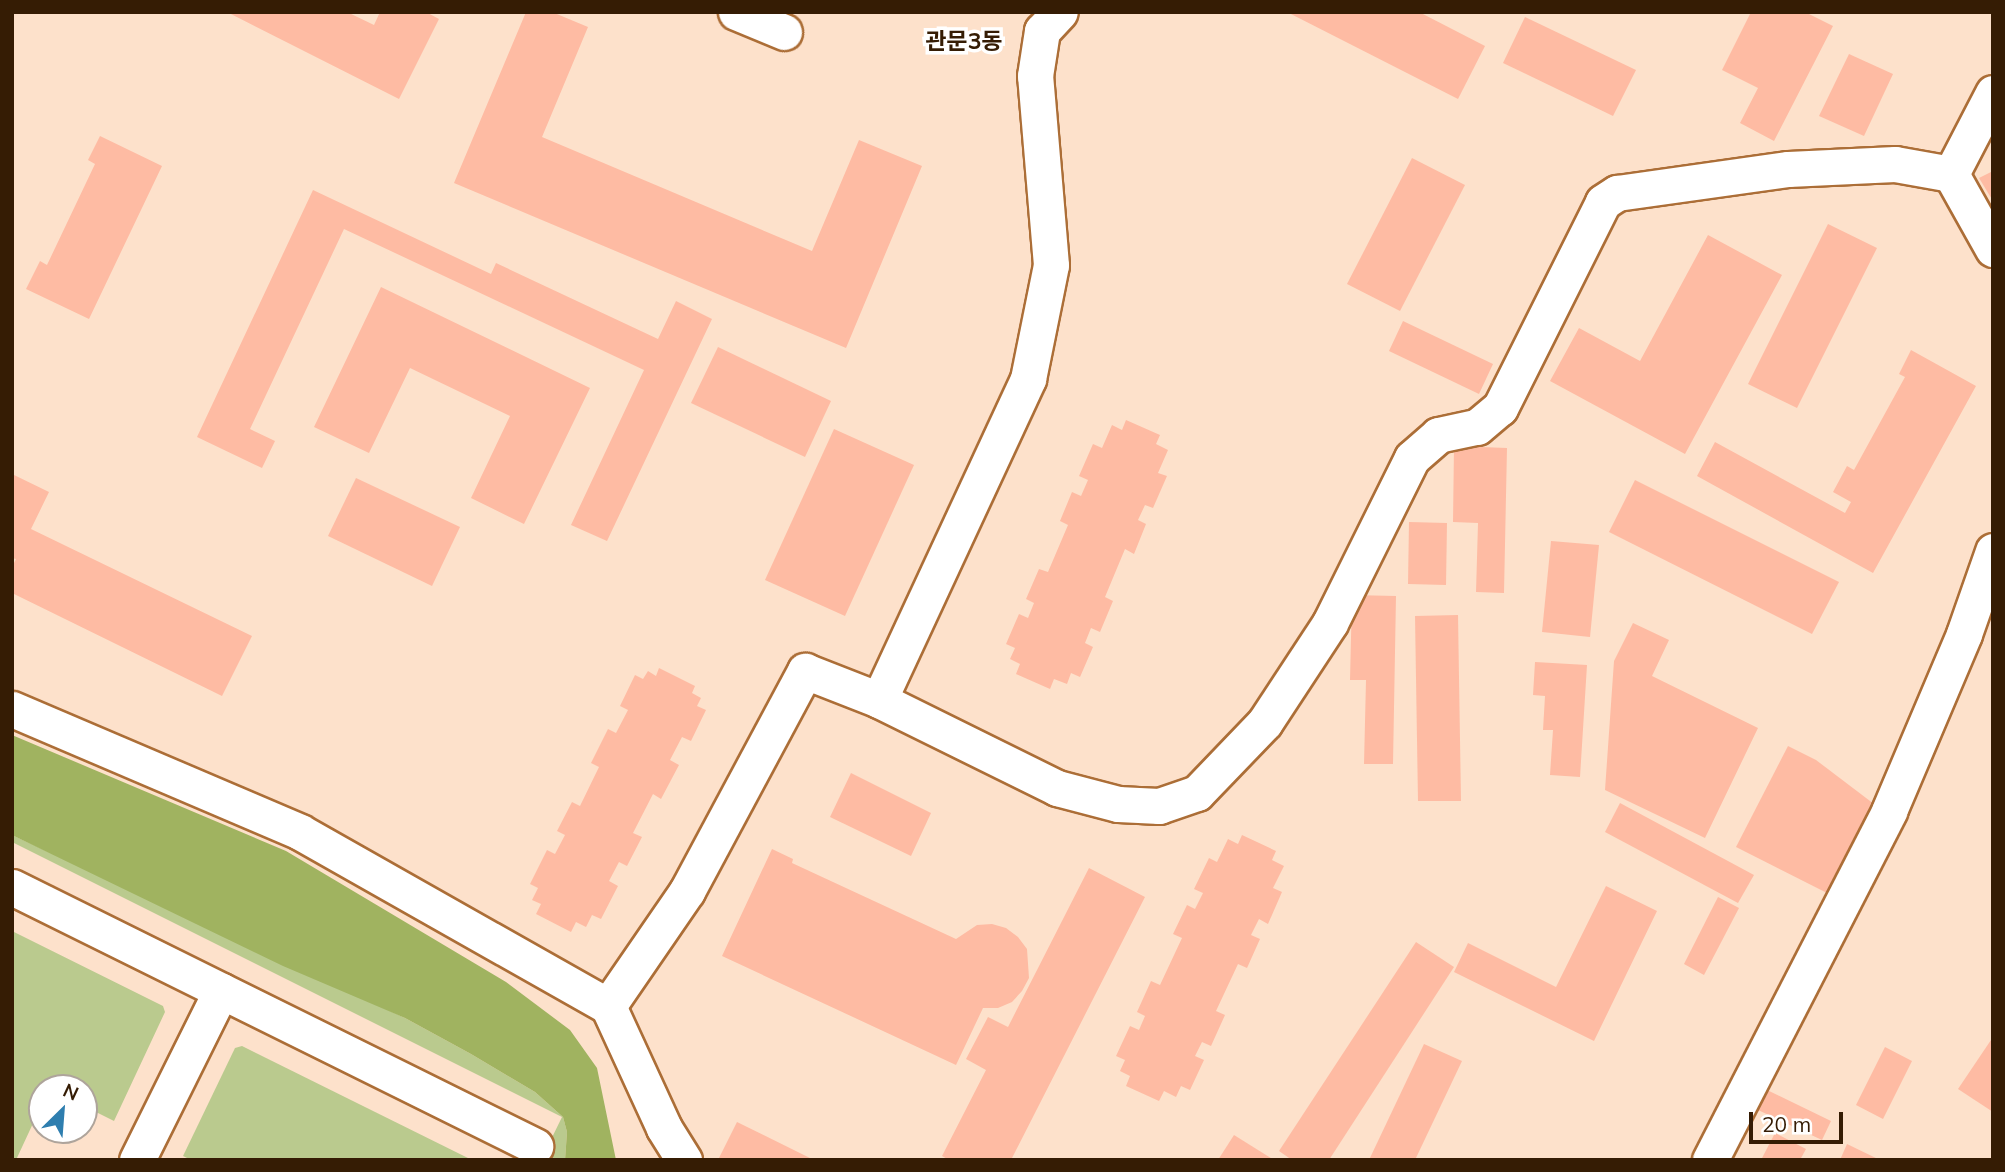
<!DOCTYPE html>
<meta charset="utf-8">
<style>
body{margin:0}
#map{position:relative;width:2005px;height:1172px;overflow:hidden;background:#fde1cb;font-family:Mulish,"Noto Sans KR",sans-serif}
div>[style]{position:absolute}
.green>*{inset:0;background:#baca8e}
.forest>*{inset:0;background:#a0b360}
.building>*{inset:0;background:#febba3}
.roads{filter:drop-shadow(2px 0 #ac6e37) drop-shadow(-2px 0 #ac6e37) drop-shadow(0 2px #ac6e37) drop-shadow(0 -2px #ac6e37)}
.minor>*{height:35px;margin:-17.5px;padding:0 17.5px;transform-origin:17.5px;border-radius:17.5px;background:#fff}
span{translate:-50% -50%;white-space:nowrap;text-align:center;line-height:1.15;-webkit-text-stroke:7px #fff;paint-order:stroke}
.quarter-label{font-size:23px;color:#351c04;font-weight:700}
.frame{position:absolute;inset:0;border:14px solid #351c04;pointer-events:none}
.north{position:absolute;left:28px;top:1074px;width:70px;height:70px;box-sizing:border-box;background:#fff;border:2px solid #aea49b;border-radius:50%;rotate:25deg;font-size:19px;font-weight:700;line-height:28px;text-align:center;color:#351c04}
.north::after{content:'';display:block;margin:auto;width:24px;height:32px;background:#2e7eaf;clip-path:polygon(50% 0,100% 100%,50% 72%,0 100%)}
.scale{position:absolute;left:1749px;top:1112px;width:94px;height:32px;box-sizing:border-box;border:4px solid #351c04;border-top:0;padding-left:9px;font-size:21px;line-height:24px;white-space:nowrap;color:#351c04;-webkit-text-stroke:5px #fff;paint-order:stroke}
</style>
<div id="map">
<div class="green">
<i style="clip-path:polygon(12px 835px,405px 1018px,471px 1054px,535px 1092px,563px 1117px,567px 1132px,565px 1160px,541px 1160px,562px 1117px,12px 842px)"></i>
<i style="clip-path:polygon(12px 931px,163px 1006px,165px 1012px,114px 1121px,84px 1106px,84px 1088px,42px 1088px,42px 1104px,16px 1160px,12px 1160px)"></i>
<i style="clip-path:polygon(242px 1046px,472px 1160px,191px 1160px,183px 1156px,235px 1048px)"></i>
</div>
<div class="forest">
<i style="clip-path:polygon(12px 735px,286px 851px,506px 982px,570px 1030px,597px 1068px,616px 1160px,565px 1160px,567px 1132px,563px 1117px,535px 1092px,471px 1054px,405px 1018px,283px 966px,12px 835px)"></i>
</div>
<div class="building">
<i style="clip-path:polygon(227px 12px,347px 12px,374px 25px,380px 12px,426px 12px,439px 19px,399px 99px)"></i>
<i style="clip-path:polygon(526px 12px,552px 12px,588px 27px,542px 137px,812px 251px,859px 140px,922px 166px,846px 348px,454px 183px)"></i>
<i style="clip-path:polygon(1287px 12px,1419px 12px,1485px 46px,1458px 99px)"></i>
<i style="clip-path:polygon(1751px 12px,1805px 12px,1833px 26px,1774px 141px,1740px 123px,1758px 88px,1722px 70px)"></i>
<i style="clip-path:polygon(1525px 17px,1636px 70px,1613px 116px,1503px 63px)"></i>
<i style="clip-path:polygon(1849px 54px,1893px 74px,1864px 136px,1819px 116px)"></i>
<i style="clip-path:polygon(100px 136px,162px 166px,89px 319px,26px 289px,40px 261px,47px 265px,95px 164px,88px 160px)"></i>
<i style="clip-path:polygon(1412px 158px,1465px 185px,1400px 311px,1347px 284px)"></i>
<i style="clip-path:polygon(1993px 171px,1993px 201px,1979px 178px)"></i>
<i style="clip-path:polygon(313px 190px,491px 274px,496px 263px,658px 339px,676px 301px,712px 319px,607px 541px,571px 525px,644px 370px,344px 229px,250px 429px,275px 441px,262px 468px,197px 437px)"></i>
<i style="clip-path:polygon(1828px 224px,1877px 248px,1797px 408px,1748px 384px)"></i>
<i style="clip-path:polygon(1708px 235px,1782px 275px,1685px 454px,1550px 381px,1579px 328px,1640px 361px)"></i>
<i style="clip-path:polygon(381px 287px,590px 388px,524px 524px,471px 498px,510px 416px,410px 368px,369px 453px,314px 427px)"></i>
<i style="clip-path:polygon(1403px 321px,1493px 364px,1479px 394px,1389px 351px)"></i>
<i style="clip-path:polygon(718px 347px,831px 401px,805px 457px,691px 403px)"></i>
<i style="clip-path:polygon(1911px 350px,1976px 386px,1873px 573px,1697px 476px,1715px 442px,1845px 513px,1851px 502px,1833px 492px,1847px 466px,1854px 470px,1905px 377px,1899px 374px)"></i>
<i style="clip-path:polygon(1126px 420px,1160px 435px,1156px 444px,1168px 450px,1158px 473px,1167px 476px,1153px 508px,1145px 505px,1138px 520px,1146px 524px,1134px 554px,1125px 549px,1105px 597px,1113px 601px,1100px 632px,1091px 628px,1085px 643px,1093px 647px,1080px 677px,1071px 673px,1067px 684px,1054px 679px,1050px 689px,1016px 674px,1020px 664px,1010px 659px,1015px 648px,1006px 644px,1019px 614px,1028px 618px,1034px 603px,1026px 599px,1039px 569px,1048px 572px,1068px 525px,1060px 521px,1072px 492px,1081px 496px,1088px 480px,1079px 476px,1093px 444px,1102px 448px,1112px 425px,1122px 430px)"></i>
<i style="clip-path:polygon(834px 429px,914px 465px,845px 616px,765px 580px)"></i>
<i style="clip-path:polygon(1454px 446px,1507px 448px,1504px 593px,1476px 592px,1478px 523px,1453px 522px)"></i>
<i style="clip-path:polygon(12px 474px,49px 492px,31px 529px,252px 636px,222px 696px,12px 593px,12px 567px,16px 559px,12px 558px)"></i>
<i style="clip-path:polygon(356px 478px,460px 527px,432px 586px,328px 536px)"></i>
<i style="clip-path:polygon(1635px 480px,1839px 582px,1812px 634px,1609px 532px)"></i>
<i style="clip-path:polygon(1409px 522px,1447px 523px,1446px 585px,1408px 584px)"></i>
<i style="clip-path:polygon(1551px 541px,1599px 545px,1590px 637px,1542px 632px)"></i>
<i style="clip-path:polygon(1352px 595px,1396px 596px,1393px 764px,1364px 764px,1366px 680px,1350px 680px)"></i>
<i style="clip-path:polygon(1458px 615px,1461px 801px,1418px 801px,1415px 616px)"></i>
<i style="clip-path:polygon(1633px 623px,1669px 640px,1652px 676px,1758px 728px,1705px 838px,1605px 790px,1614px 661px)"></i>
<i style="clip-path:polygon(1535px 662px,1587px 665px,1580px 777px,1550px 775px,1553px 730px,1543px 730px,1545px 696px,1533px 695px)"></i>
<i style="clip-path:polygon(659px 668px,695px 686px,692px 693px,701px 698px,697px 706px,706px 710px,691px 741px,682px 737px,670px 760px,679px 765px,661px 799px,653px 794px,633px 833px,642px 837px,627px 866px,619px 862px,609px 881px,618px 886px,601px 919px,592px 915px,586px 927px,576px 922px,571px 932px,536px 914px,541px 904px,532px 900px,538px 888px,530px 884px,547px 850px,555px 854px,565px 835px,557px 831px,572px 802px,580px 806px,599px 767px,591px 763px,608px 729px,616px 733px,628px 710px,620px 706px,635px 675px,643px 679px,648px 671px,656px 676px)"></i>
<i style="clip-path:polygon(1788px 746px,1816px 760px,1874px 804px,1827px 893px,1736px 847px)"></i>
<i style="clip-path:polygon(851px 773px,931px 813px,911px 856px,830px 817px)"></i>
<i style="clip-path:polygon(1620px 803px,1754px 875px,1738px 903px,1605px 832px)"></i>
<i style="clip-path:polygon(1242px 835px,1276px 851px,1272px 860px,1284px 866px,1273px 888px,1282px 892px,1268px 924px,1259px 919px,1251px 935px,1260px 939px,1247px 968px,1238px 964px,1216px 1011px,1225px 1015px,1211px 1046px,1202px 1042px,1195px 1056px,1204px 1060px,1190px 1090px,1181px 1086px,1176px 1097px,1164px 1091px,1159px 1101px,1126px 1086px,1130px 1076px,1120px 1071px,1125px 1060px,1116px 1056px,1130px 1026px,1139px 1030px,1145px 1016px,1137px 1012px,1151px 981px,1160px 985px,1182px 938px,1173px 934px,1187px 905px,1195px 909px,1203px 893px,1194px 889px,1209px 858px,1217px 862px,1228px 839px,1238px 844px)"></i>
<i style="clip-path:polygon(772px 849px,793px 859px,792px 863px,956px 939px,977px 925px,992px 924px,1006px 928px,1018px 937px,1027px 949px,1029px 978px,1022px 991px,1012px 1002px,998px 1008px,983px 1008px,956px 1065px,722px 956px)"></i>
<i style="clip-path:polygon(1089px 868px,1145px 897px,1011px 1160px,949px 1160px,942px 1156px,986px 1070px,966px 1059px,988px 1017px,1008px 1027px)"></i>
<i style="clip-path:polygon(1606px 886px,1657px 911px,1594px 1041px,1454px 972px,1468px 943px,1556px 987px)"></i>
<i style="clip-path:polygon(1718px 897px,1739px 908px,1704px 975px,1684px 964px)"></i>
<i style="clip-path:polygon(1416px 942px,1454px 967px,1329px 1160px,1292px 1160px,1279px 1151px)"></i>
<i style="clip-path:polygon(1993px 1037px,1993px 1112px,1958px 1089px)"></i>
<i style="clip-path:polygon(1424px 1044px,1462px 1061px,1415px 1160px,1369px 1160px)"></i>
<i style="clip-path:polygon(1885px 1047px,1912px 1061px,1883px 1119px,1856px 1105px)"></i>
<i style="clip-path:polygon(1767px 1090px,1831px 1121px,1822px 1140px,1758px 1110px)"></i>
<i style="clip-path:polygon(737px 1122px,814px 1160px,718px 1160px)"></i>
<i style="clip-path:polygon(1775px 1133px,1806px 1149px,1800px 1160px,1761px 1160px)"></i>
<i style="clip-path:polygon(1234px 1135px,1274px 1160px,1218px 1160px)"></i>
<i style="clip-path:polygon(1847px 1144px,1880px 1160px,1840px 1160px)"></i>
</div>
<div class="roads">
<div class="minor">
<i style="left:736px;top:12px;width:52px;rotate:22.6deg"></i>
<i style="left:1993px;top:93px;width:91px;rotate:117.4deg"></i>
<i style="left:1951px;top:174px;width:86px;rotate:60.8deg"></i>
<i style="left:879px;top:700px;width:354px;rotate:-65.1deg"></i>
<i style="left:1028px;top:379px;width:116px;rotate:-78.6deg"></i>
<i style="left:1051px;top:265px;width:190px;rotate:-94.8deg"></i>
<i style="left:1035px;top:76px;width:46px;rotate:-81.2deg"></i>
<i style="left:1042px;top:31px;width:26px;rotate:-47deg"></i>
<i style="left:12px;top:709px;width:313px;rotate:23.1deg"></i>
<i style="left:300px;top:832px;width:354px;rotate:29.5deg"></i>
<i style="left:608px;top:1006px;width:134px;rotate:65.3deg"></i>
<i style="left:664px;top:1128px;width:38px;rotate:58deg"></i>
<i style="left:12px;top:887px;width:584px;rotate:26.35deg"></i>
<i style="left:608px;top:1006px;width:140px;rotate:-55.5deg"></i>
<i style="left:687px;top:891px;width:250px;rotate:-61.8deg"></i>
<i style="left:805px;top:671px;width:79px;rotate:21.4deg"></i>
<i style="left:879px;top:700px;width:199px;rotate:26.3deg"></i>
<i style="left:1057px;top:788px;width:63px;rotate:14.7deg"></i>
<i style="left:1118px;top:804px;width:41px;rotate:2.8deg"></i>
<i style="left:1159px;top:806px;width:40px;rotate:-18.9deg"></i>
<i style="left:1197px;top:793px;width:98px;rotate:-46.2deg"></i>
<i style="left:1265px;top:722px;width:118px;rotate:-56.7deg"></i>
<i style="left:1330px;top:623px;width:184px;rotate:-63.6deg"></i>
<i style="left:1412px;top:458px;width:35px;rotate:-41deg"></i>
<i style="left:1438px;top:435px;width:40px;rotate:-12deg"></i>
<i style="left:1477px;top:427px;width:30px;rotate:-40deg"></i>
<i style="left:1500px;top:408px;width:230px;rotate:-63.4deg"></i>
<i style="left:1603px;top:202px;width:17px;rotate:-33deg"></i>
<i style="left:1617px;top:193px;width:173px;rotate:-8deg"></i>
<i style="left:1788px;top:169px;width:107px;rotate:-2.7deg"></i>
<i style="left:1895px;top:164px;width:57px;rotate:10.1deg"></i>
<i style="left:137px;top:1160px;width:189px;rotate:-63.6deg"></i>
<i style="left:1710px;top:1160px;width:392px;rotate:-62.8deg"></i>
<i style="left:1889px;top:811px;width:192px;rotate:-67deg"></i>
<i style="left:1964px;top:634px;width:88px;rotate:-70.7deg"></i>
</div>
</div>
<div class="quarter-label">
<span style="left:964px;top:41px">관문3동</span>
</div>
<div class="frame"></div>
<div class="north">N</div>
<div class="scale">20 m</div>
</div>
